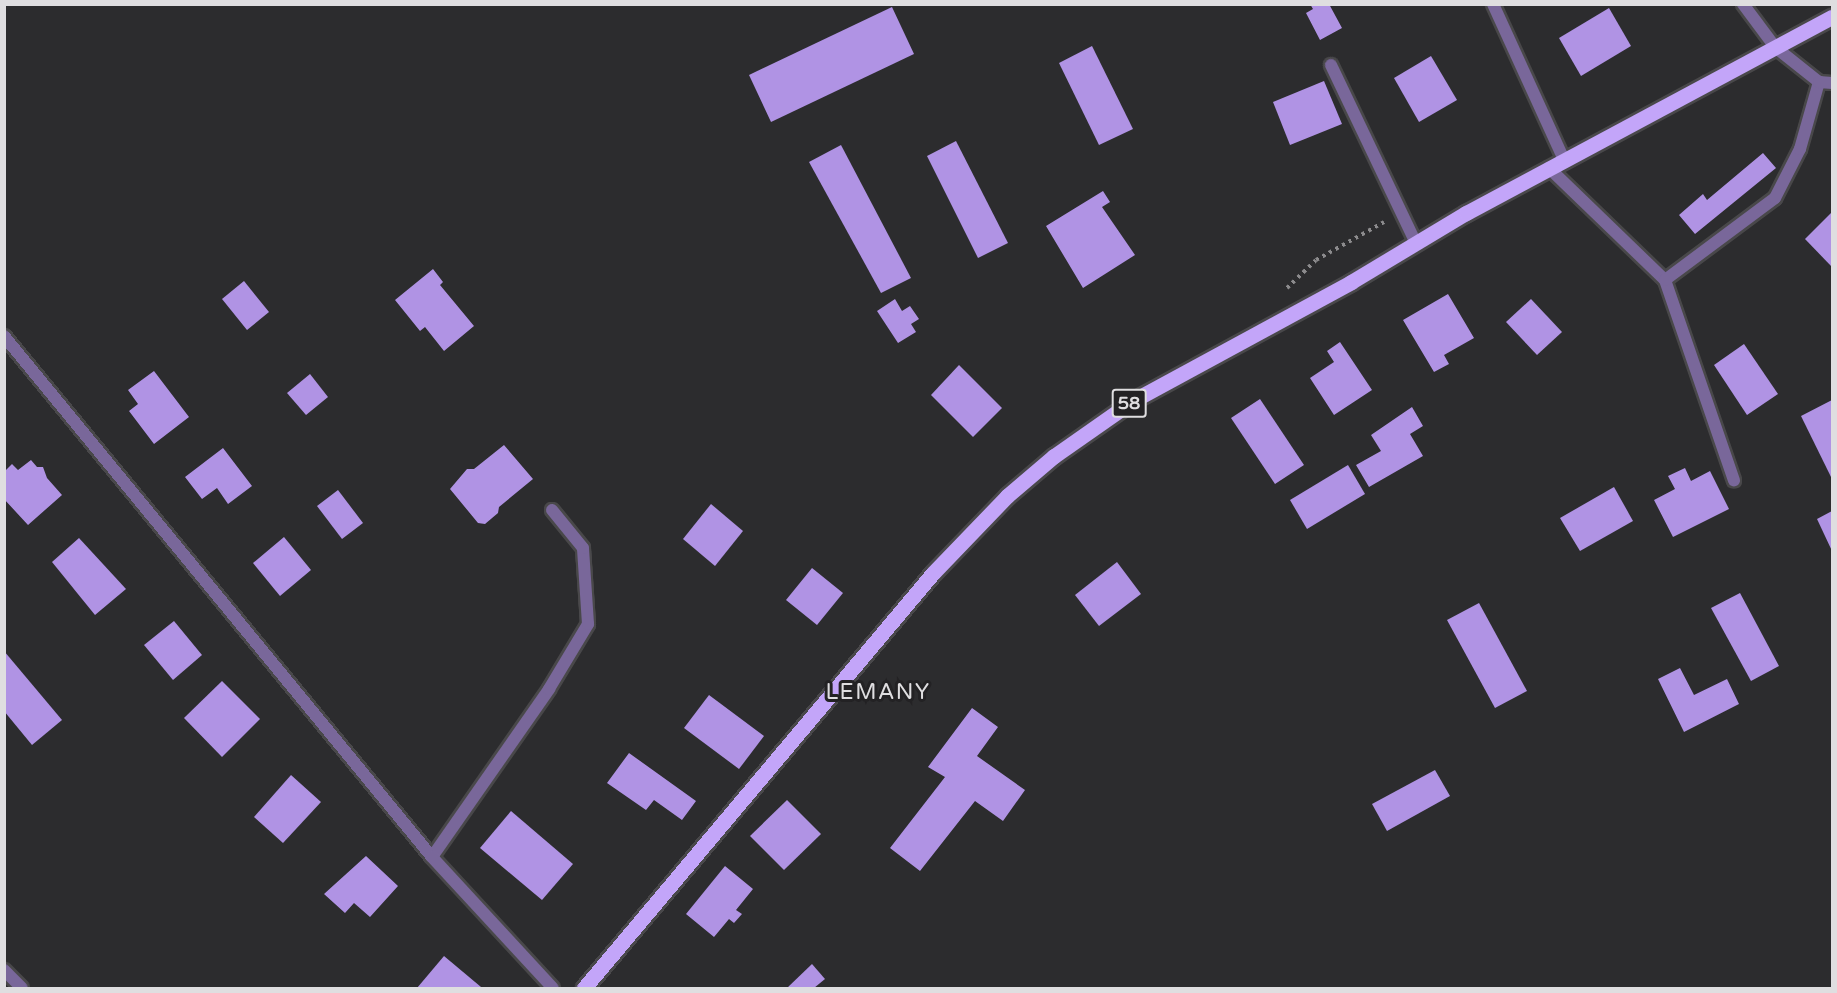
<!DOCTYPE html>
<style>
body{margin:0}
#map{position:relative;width:1837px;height:993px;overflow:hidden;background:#2c2c2e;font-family:"Varela Round",sans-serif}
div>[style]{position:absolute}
.building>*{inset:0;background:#b093e4}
.path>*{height:4px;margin-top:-2px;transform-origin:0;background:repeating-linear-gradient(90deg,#8c8b8d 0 3px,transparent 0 7.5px)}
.roads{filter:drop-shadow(2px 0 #49484a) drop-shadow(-2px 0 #49484a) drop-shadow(0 2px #49484a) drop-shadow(0 -2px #49484a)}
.service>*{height:12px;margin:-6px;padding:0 6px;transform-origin:6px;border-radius:6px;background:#79679a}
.minor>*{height:12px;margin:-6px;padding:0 6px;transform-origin:6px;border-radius:6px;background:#79679a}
.tertiary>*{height:12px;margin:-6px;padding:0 6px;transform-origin:6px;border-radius:6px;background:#79679a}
.primary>*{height:15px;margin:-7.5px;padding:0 7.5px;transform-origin:7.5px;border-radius:7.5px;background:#c3a5f9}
span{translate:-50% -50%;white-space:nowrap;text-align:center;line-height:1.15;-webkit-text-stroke:6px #232224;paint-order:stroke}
.shield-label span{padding:2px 4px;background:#232224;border:2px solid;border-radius:4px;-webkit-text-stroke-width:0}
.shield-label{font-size:18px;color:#dfdee0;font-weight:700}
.quarter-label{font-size:22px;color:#dfdee0;letter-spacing:1.5px}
.frame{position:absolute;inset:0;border:6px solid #dfdee0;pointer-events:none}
</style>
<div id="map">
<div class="building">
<i style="clip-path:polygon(1310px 4px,1329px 4px,1342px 28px,1320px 40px,1306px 13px,1313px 9px)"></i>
<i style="clip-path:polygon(892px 7px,914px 54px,771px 122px,749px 75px)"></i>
<i style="clip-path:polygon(1609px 8px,1631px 46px,1581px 76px,1559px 38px)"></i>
<i style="clip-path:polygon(1092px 46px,1133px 129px,1099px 145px,1059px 63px)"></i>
<i style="clip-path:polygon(1431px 56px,1457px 100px,1419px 122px,1394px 78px)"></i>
<i style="clip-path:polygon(1324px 81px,1342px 124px,1290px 145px,1273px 102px)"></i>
<i style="clip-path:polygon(956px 141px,1008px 243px,978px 258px,927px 156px)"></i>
<i style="clip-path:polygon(841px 145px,911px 278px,881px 293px,809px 162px)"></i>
<i style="clip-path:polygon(1763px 153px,1776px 168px,1695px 234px,1679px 215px,1703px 194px,1707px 200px)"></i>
<i style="clip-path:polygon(1103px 191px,1110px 202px,1102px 207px,1135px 255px,1083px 288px,1046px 226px)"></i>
<i style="clip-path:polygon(1832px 212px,1832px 267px,1805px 239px)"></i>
<i style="clip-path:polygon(433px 269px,443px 282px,440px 285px,474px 326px,444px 351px,425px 327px,420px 331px,395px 300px)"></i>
<i style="clip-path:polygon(244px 281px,269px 312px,247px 330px,222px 299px)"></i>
<i style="clip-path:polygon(1448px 294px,1474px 338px,1444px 355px,1449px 364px,1434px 372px,1403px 320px)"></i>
<i style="clip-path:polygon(895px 299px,902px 311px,910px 306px,919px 319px,911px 324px,916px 332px,898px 343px,877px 311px)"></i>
<i style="clip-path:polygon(1531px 299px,1562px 332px,1537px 355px,1506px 322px)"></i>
<i style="clip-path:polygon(1340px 342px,1372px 390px,1334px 415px,1310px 378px,1334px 362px,1327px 351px)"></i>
<i style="clip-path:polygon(1744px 344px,1778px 394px,1747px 415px,1714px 365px)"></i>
<i style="clip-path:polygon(959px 365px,1002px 408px,973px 437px,931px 395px)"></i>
<i style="clip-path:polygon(154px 371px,189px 417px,154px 444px,129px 411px,138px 404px,128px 390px)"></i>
<i style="clip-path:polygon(310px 374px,328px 397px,306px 415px,287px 393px)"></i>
<i style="clip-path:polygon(1260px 399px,1304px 465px,1275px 484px,1231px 418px)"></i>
<i style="clip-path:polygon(1832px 400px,1832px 479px,1801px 416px)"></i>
<i style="clip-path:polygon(1412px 407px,1423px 426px,1410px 434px,1423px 456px,1369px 487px,1356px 465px,1381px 451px,1371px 435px)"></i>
<i style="clip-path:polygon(504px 445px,533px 479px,499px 507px,498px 513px,485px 524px,478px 523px,450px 489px,467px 469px,474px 469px)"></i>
<i style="clip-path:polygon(223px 448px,252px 486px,228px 504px,217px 488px,202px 499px,185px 477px)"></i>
<i style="clip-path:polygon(31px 460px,37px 467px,43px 467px,47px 478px,62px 495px,28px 525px,4px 499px,4px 472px,12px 464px,18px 470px)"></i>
<i style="clip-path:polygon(1348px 465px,1365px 494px,1307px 529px,1290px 500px)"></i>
<i style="clip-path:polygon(1685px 468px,1691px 481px,1710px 471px,1729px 509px,1673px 537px,1654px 500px,1675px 489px,1668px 476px)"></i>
<i style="clip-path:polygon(1614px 487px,1633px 521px,1580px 551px,1560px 518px)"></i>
<i style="clip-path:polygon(338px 490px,363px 523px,342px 539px,317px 506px)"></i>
<i style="clip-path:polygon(711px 504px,743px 531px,715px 566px,683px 539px)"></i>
<i style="clip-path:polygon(1832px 511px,1832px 551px,1817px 519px)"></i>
<i style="clip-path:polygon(284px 537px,311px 570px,280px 596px,253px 563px)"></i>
<i style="clip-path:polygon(79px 538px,126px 589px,95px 615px,52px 562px)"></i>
<i style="clip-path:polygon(1117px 562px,1141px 594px,1099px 626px,1075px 595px)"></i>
<i style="clip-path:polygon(812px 568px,843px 593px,817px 625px,786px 600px)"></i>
<i style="clip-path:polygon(1740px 593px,1779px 666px,1751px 681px,1711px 608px)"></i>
<i style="clip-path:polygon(1479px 603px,1527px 691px,1495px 708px,1447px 620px)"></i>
<i style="clip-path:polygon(174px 621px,202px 655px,173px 680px,144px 645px)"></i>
<i style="clip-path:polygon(4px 651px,62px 720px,32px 745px,4px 711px)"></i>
<i style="clip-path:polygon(1680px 668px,1694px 695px,1727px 679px,1739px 704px,1684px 732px,1658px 679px)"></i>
<i style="clip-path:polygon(222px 681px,260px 719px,222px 757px,184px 718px)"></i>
<i style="clip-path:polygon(709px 695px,764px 736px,739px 769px,684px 728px)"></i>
<i style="clip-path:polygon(972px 708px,998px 727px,977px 756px,1025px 790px,1003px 821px,975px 801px,920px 871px,890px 848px,945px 777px,928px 767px)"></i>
<i style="clip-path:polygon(629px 753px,696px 801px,682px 820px,654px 800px,646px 810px,607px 783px)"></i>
<i style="clip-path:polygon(1435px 770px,1450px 796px,1387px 831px,1372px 804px)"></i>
<i style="clip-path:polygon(291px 775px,321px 802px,283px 843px,254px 817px)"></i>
<i style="clip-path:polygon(787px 800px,821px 834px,784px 870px,750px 836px)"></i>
<i style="clip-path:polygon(511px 811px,573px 864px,542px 900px,480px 848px)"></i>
<i style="clip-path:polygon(366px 856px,398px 886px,370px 917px,354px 903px,345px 913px,324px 894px)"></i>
<i style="clip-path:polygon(725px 866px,753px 889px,736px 910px,742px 914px,734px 923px,729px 919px,714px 937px,686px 914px)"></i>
<i style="clip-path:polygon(444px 956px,481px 987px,479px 988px,417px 988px)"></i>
<i style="clip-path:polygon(812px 964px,825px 979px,814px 988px,787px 988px)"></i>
</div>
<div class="path">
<i style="left:1287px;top:288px;width:40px;rotate:-44deg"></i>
<i style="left:1316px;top:260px;width:78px;rotate:-29.2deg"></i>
</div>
<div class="roads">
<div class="service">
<i style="left:1743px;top:4px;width:54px;rotate:53.3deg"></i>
<i style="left:1331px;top:65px;width:197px;rotate:64.5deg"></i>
<i style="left:1549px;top:168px;width:161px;rotate:44deg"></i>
<i style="left:1665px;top:280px;width:212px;rotate:71deg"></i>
<i style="left:1665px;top:280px;width:137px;rotate:-36.7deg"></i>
<i style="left:1775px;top:198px;width:55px;rotate:-63deg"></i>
<i style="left:1800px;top:149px;width:70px;rotate:-74.2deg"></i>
<i style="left:432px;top:857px;width:205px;rotate:-55.1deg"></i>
<i style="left:549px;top:689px;width:76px;rotate:-59deg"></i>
<i style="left:588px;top:624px;width:76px;rotate:-93.8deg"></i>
<i style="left:583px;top:548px;width:49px;rotate:-129.2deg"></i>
</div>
<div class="minor">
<i style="left:1775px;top:47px;width:56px;rotate:38.5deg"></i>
<i style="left:1819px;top:82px;width:13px;rotate:4deg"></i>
<i style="left:4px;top:336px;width:674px;rotate:50.6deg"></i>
<i style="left:432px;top:857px;width:178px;rotate:47.3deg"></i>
<i style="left:4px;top:970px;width:25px;rotate:45deg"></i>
</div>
<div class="tertiary">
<i style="left:1493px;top:4px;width:171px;rotate:65.5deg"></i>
</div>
<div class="primary">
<i style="left:584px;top:988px;width:542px;rotate:-49.94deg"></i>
<i style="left:933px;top:573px;width:107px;rotate:-46.1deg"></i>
<i style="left:1007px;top:496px;width:62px;rotate:-40.4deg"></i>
<i style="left:1054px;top:456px;width:98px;rotate:-35deg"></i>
<i style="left:1134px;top:400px;width:247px;rotate:-28.5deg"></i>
<i style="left:1351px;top:282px;width:134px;rotate:-31deg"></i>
<i style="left:1466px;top:213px;width:415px;rotate:-28.2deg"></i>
</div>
</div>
<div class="shield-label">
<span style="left:1129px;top:403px">58</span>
</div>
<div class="quarter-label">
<span style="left:878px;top:693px">LEMANY</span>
</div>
<div class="frame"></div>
</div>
